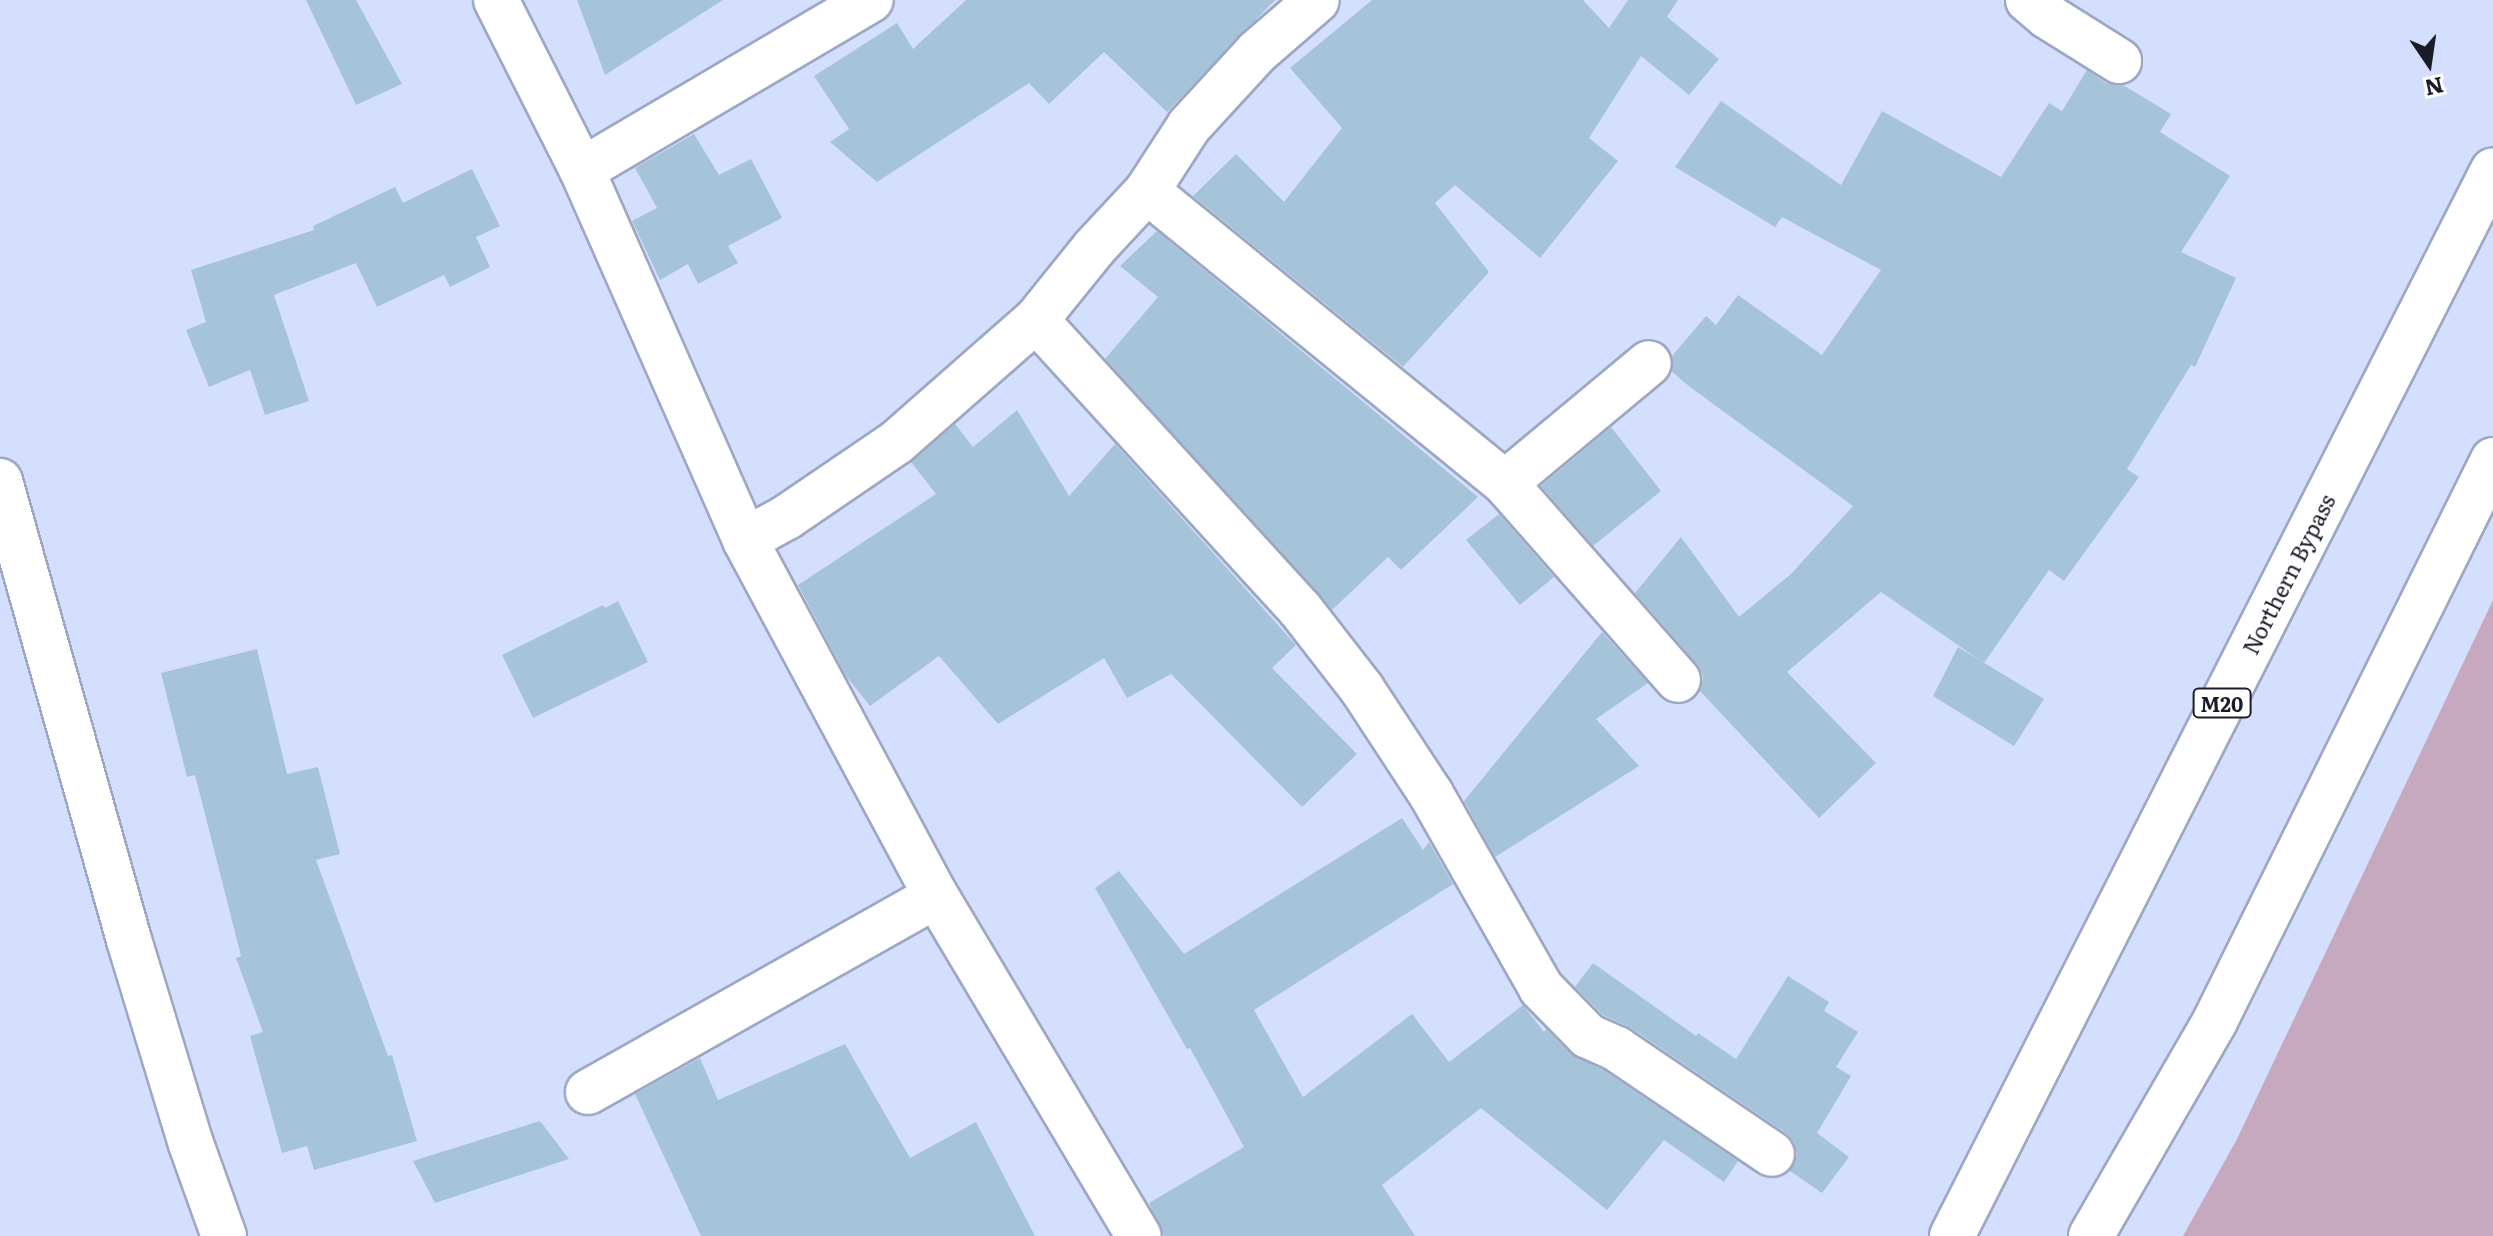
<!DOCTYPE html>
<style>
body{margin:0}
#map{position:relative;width:2493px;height:1236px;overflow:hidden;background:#d4dffe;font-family:Literata,serif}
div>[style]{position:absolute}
.green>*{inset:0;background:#c7a9bf}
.building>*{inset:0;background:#a6c4d9}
.roads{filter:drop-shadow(2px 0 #9da7c4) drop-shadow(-2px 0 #9da7c4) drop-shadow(0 2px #9da7c4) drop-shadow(0 -2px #9da7c4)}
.street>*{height:44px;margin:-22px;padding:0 22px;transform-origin:22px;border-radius:22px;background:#fff}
.highway>*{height:44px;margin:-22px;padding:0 22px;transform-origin:22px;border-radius:22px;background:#fff}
span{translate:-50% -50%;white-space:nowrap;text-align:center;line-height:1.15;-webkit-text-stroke:6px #fff;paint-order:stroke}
.shield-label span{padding:2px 6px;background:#fff;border:2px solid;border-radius:6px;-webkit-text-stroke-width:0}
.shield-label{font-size:20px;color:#1a1d28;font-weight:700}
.street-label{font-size:22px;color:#1a1d28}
.north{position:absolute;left:2389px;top:24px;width:80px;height:80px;-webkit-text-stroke:6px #fff;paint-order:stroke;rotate:167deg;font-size:22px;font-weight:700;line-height:32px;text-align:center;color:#1a1d28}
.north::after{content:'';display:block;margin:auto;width:28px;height:36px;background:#1a1d28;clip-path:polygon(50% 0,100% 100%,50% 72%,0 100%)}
</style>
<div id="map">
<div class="green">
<i style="clip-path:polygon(2493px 600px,2493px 1236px,2183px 1236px,2237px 1139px)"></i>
</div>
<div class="building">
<i style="clip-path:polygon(306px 0,356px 0,402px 84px,356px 105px)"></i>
<i style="clip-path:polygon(577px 0,723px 0,605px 75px)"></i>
<i style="clip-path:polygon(966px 0,1275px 0,1167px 112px,1104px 52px,1049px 104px,1029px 83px,877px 182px,830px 142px,849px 129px,814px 76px,897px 23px,913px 49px)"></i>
<i style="clip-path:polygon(1372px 0,1583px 0,1609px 28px,1628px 0,1678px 0,1667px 17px,1719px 59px,1689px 95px,1641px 56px,1589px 138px,1618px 161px,1540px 258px,1455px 185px,1435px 203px,1489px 272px,1403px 367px,1193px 196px,1236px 154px,1284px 202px,1342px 128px,1290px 68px)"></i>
<i style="clip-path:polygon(2087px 70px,2106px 83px,2123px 85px,2171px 114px,2160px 132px,2230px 176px,2181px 252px,2236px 278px,2195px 367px,2191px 365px,2127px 469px,2139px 477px,2064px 581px,2049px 570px,1984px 663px,1881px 592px,1787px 672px,1876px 763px,1819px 818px,1700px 691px,1703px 676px,1697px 664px,1635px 593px,1681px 537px,1739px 617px,1791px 574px,1853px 506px,1690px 387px,1672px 372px,1672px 356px,1706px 316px,1716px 325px,1738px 295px,1822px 355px,1881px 270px,1782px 217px,1775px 227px,1675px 167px,1721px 101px,1841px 185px,1882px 111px,2001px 177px,2049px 103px,2062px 111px)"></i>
<i style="clip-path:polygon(694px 134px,719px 175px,751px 159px,782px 218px,728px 246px,738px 263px,698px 284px,688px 264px,660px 280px,632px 221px,657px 208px,635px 168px)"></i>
<i style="clip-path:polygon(472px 169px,500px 226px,476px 237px,490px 267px,450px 287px,444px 275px,377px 307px,356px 263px,274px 295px,309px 401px,265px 415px,250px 370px,209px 387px,186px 330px,206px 322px,191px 270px,314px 230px,313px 226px,395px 187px,403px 203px)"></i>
<i style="clip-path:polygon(1157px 231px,1478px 497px,1401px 570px,1388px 557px,1332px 610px,1105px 359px,1158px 297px,1120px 266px)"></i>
<i style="clip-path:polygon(1017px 410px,1069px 496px,1115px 444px,1296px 645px,1272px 668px,1357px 754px,1302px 807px,1171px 674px,1127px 698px,1104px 658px,998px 724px,939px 656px,870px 706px,846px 676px,798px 585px,936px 494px,911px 462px,955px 424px,973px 447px)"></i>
<i style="clip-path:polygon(1611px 427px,1661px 491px,1593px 546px,1541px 486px)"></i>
<i style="clip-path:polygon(1499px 514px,1554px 577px,1520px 605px,1466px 540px)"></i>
<i style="clip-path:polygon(618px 601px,648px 662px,533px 718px,502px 655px,603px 605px,605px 608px)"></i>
<i style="clip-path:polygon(1602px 632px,1648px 683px,1596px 719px,1639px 766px,1495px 857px,1464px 801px)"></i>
<i style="clip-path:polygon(1958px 647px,2044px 699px,2014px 746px,1933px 696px)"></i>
<i style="clip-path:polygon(257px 649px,287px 774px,318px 767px,340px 854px,316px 860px,388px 1056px,392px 1055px,417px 1141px,314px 1170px,307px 1146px,282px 1153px,250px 1036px,263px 1032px,236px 958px,241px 956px,195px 775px,187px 777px,161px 673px)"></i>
<i style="clip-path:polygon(1402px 818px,1423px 850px,1429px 842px,1453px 884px,1254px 1010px,1303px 1097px,1412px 1014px,1449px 1062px,1523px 1005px,1544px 1032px,1546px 1029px,1571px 1054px,1605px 1071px,1738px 1161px,1724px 1182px,1664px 1140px,1607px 1210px,1481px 1108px,1382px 1185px,1415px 1236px,1164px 1236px,1149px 1203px,1244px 1147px,1190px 1048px,1187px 1049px,1095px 888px,1119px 871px,1184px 954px)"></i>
<i style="clip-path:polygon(1593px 963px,1696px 1036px,1698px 1033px,1736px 1059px,1788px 976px,1829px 1002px,1824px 1011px,1858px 1032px,1836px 1067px,1851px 1076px,1817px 1133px,1849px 1157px,1822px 1193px,1790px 1171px,1797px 1155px,1794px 1142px,1786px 1133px,1631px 1028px,1603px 1015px,1575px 987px)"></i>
<i style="clip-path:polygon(845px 1044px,910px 1158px,976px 1122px,1035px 1236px,701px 1236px,635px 1094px,700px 1058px,718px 1100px)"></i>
<i style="clip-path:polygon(540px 1121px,569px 1159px,435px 1203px,413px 1161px)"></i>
</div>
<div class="roads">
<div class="street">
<i style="left:496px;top:0;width:191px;rotate:63.2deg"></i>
<i style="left:582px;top:170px;width:404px;rotate:66.2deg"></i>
<i style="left:745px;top:540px;width:404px;rotate:61.8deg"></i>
<i style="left:936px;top:896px;width:396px;rotate:59.2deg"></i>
<i style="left:2028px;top:0;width:25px;rotate:40deg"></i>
<i style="left:2047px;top:16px;width:85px;rotate:32deg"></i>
<i style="left:582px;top:170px;width:335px;rotate:-30.5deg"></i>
<i style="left:1147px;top:191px;width:462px;rotate:39.2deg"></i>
<i style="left:1505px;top:483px;width:262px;rotate:48.7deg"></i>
<i style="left:1036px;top:320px;width:391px;rotate:47.6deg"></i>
<i style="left:1300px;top:609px;width:101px;rotate:52.2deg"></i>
<i style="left:1362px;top:689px;width:126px;rotate:56.7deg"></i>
<i style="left:1431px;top:794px;width:223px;rotate:60.4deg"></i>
<i style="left:1541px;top:988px;width:67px;rotate:45.6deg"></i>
<i style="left:1588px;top:1036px;width:32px;rotate:24deg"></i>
<i style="left:1617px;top:1049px;width:187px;rotate:34.1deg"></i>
<i style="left:0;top:481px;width:477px;rotate:74.3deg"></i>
<i style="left:129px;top:940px;width:213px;rotate:73.1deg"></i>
<i style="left:191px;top:1144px;width:98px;rotate:70.3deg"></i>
<i style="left:1505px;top:483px;width:187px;rotate:-39.8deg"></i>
<i style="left:745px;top:540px;width:48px;rotate:-28.7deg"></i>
<i style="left:787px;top:517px;width:133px;rotate:-34.3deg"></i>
<i style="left:897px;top:442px;width:185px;rotate:-41.3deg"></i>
<i style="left:1036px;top:320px;width:92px;rotate:-51.1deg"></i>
<i style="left:1094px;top:248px;width:78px;rotate:-47.1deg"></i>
<i style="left:1147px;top:191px;width:77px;rotate:-57.1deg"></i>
<i style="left:1189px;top:126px;width:100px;rotate:-47.4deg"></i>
<i style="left:1257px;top:52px;width:79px;rotate:-40.9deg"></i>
<i style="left:588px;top:1092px;width:399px;rotate:-29.4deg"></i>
</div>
<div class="highway">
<i style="left:1952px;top:1236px;width:1195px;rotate:-63.09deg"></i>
<i style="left:2091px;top:1236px;width:248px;rotate:-60deg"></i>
<i style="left:2215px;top:1021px;width:626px;rotate:-63.64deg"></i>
</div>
</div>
<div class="shield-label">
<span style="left:2222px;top:703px">M20</span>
</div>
<div class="street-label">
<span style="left:2288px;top:574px;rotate:-63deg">Northern Bypass</span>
</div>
<div class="north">N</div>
</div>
